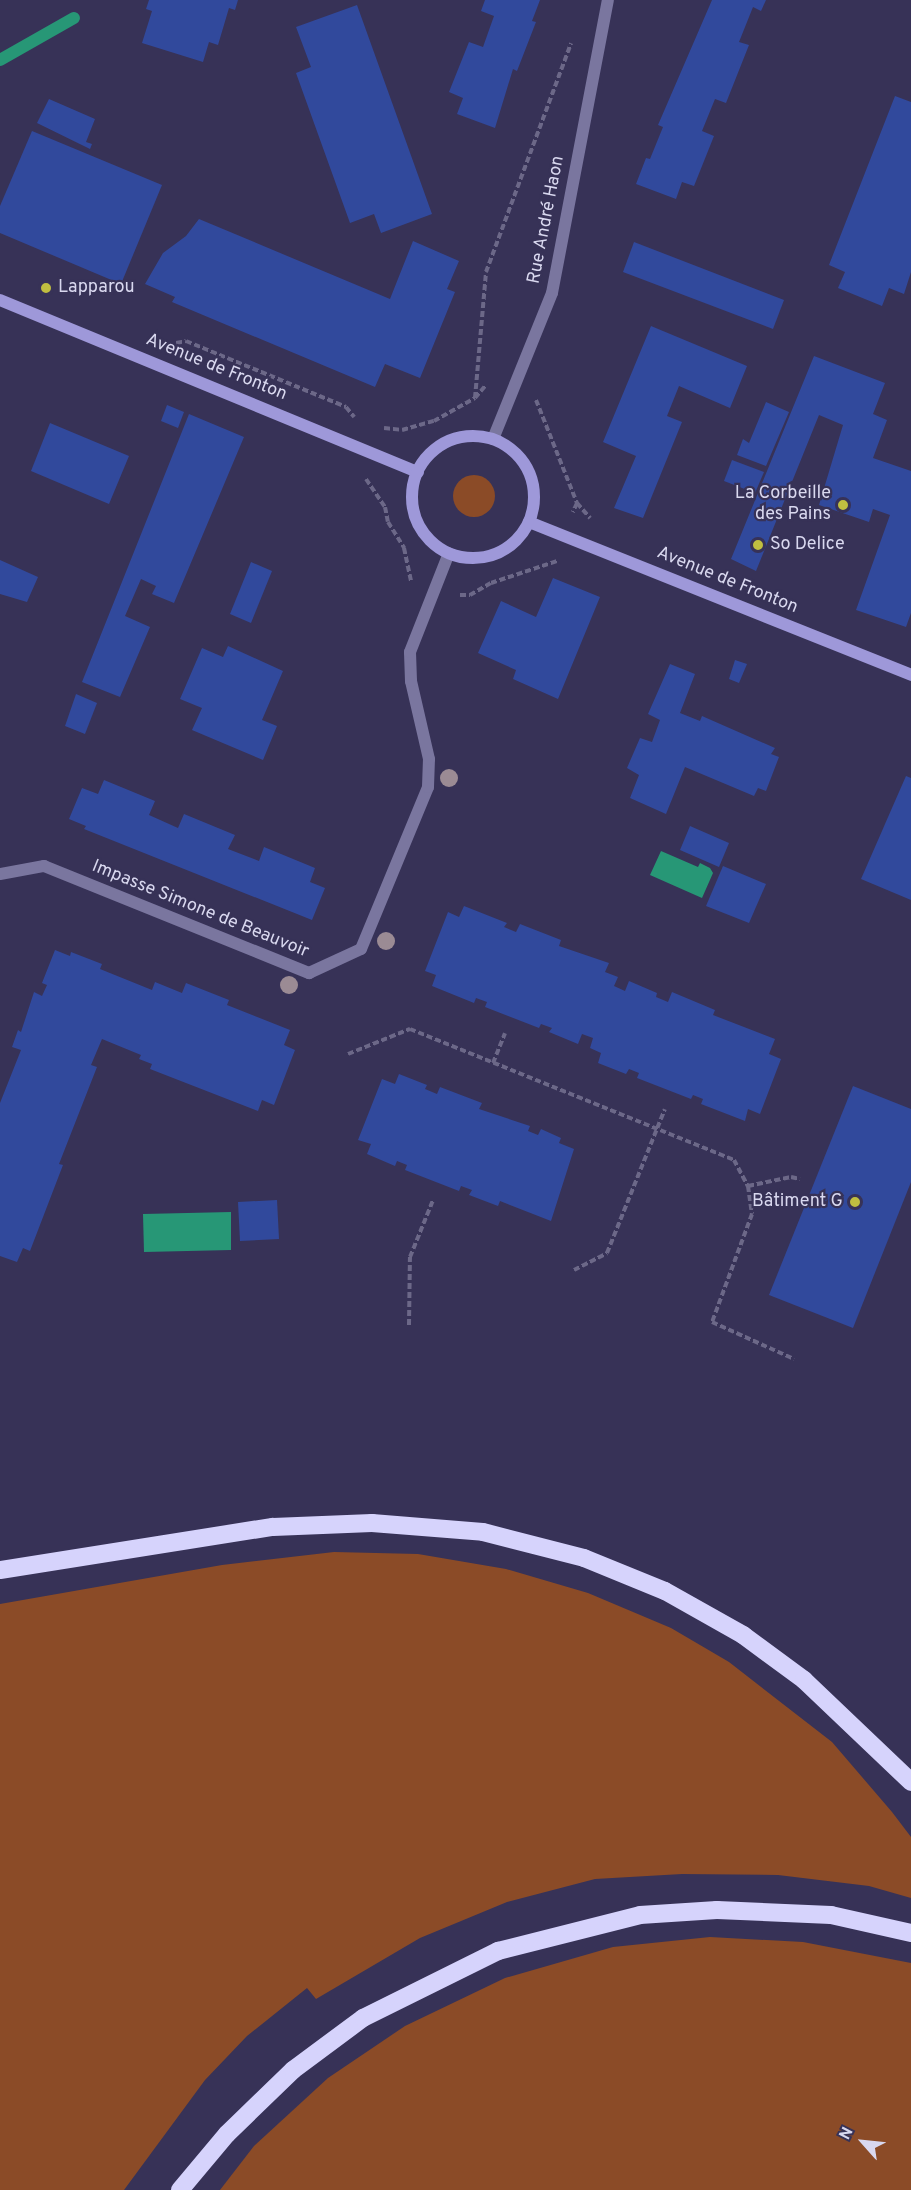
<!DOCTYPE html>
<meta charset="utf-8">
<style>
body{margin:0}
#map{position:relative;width:911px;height:2190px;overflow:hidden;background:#373257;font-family:Overpass,sans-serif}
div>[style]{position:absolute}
.green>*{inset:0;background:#8b4b27}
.round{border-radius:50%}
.water>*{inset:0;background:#279776}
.stream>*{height:12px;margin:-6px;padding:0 6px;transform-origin:6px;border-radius:6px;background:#279776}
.building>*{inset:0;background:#31499c}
.path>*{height:4px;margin-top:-2px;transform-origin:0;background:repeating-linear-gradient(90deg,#6c6888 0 6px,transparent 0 9px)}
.street>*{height:12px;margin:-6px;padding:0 6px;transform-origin:6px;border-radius:6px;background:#7a769f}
.secondary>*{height:12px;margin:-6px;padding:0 6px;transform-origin:6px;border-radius:6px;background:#9e98d9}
.secondary>.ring{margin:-6px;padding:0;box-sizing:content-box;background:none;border:12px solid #9e98d9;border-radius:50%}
.highway>*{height:18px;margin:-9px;padding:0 9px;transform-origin:9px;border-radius:9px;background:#d6d3fc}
.trees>*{width:18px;height:18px;margin:-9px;border-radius:50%;background:#9b8b94}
.dots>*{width:16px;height:16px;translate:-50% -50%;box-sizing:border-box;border:3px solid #373257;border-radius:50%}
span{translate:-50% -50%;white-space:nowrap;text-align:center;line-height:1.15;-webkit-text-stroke:4.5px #373257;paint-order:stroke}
.street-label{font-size:18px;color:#d9d8ef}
.poi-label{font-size:18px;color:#d9d8ef}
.left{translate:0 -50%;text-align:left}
.right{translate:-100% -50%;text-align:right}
.north{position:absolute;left:833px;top:2112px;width:60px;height:60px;-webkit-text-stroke:4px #373257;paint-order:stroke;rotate:297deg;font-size:16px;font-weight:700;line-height:24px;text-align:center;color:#d9d8ef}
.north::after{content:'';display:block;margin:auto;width:21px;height:27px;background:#d9d8ef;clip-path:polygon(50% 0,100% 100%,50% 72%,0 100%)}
</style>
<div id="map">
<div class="green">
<i class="round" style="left:453px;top:475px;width:42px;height:42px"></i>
<i style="clip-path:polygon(334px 1552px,418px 1554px,506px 1569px,588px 1593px,671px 1628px,729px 1662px,832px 1742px,892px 1812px,911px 1837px,911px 1898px,869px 1886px,778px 1875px,682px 1874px,595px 1879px,507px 1902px,420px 1938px,316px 1999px,307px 1988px,247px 2036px,205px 2080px,124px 2190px,0 2190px,0 1604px,222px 1565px)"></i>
<i style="clip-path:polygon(710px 1937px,803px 1942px,911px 1963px,911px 2190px,220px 2190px,254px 2146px,328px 2078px,405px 2026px,505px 1978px,613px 1947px)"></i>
</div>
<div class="water">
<i style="clip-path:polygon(661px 851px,698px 867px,700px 863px,710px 868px,713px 873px,702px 898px,650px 875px)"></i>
<i style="clip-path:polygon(231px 1212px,231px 1250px,144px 1252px,143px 1214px)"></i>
</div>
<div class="stream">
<i style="left:0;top:60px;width:85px;rotate:-29.6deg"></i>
</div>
<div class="building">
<i style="clip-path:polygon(149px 0,238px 0,235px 10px,229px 8px,218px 45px,209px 42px,203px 62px,142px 43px,152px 11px,146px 9px)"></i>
<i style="clip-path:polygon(485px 0,540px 0,532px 21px,536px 22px,517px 71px,513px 69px,495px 128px,457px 114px,463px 98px,449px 92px,469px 42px,483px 47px,494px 16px,481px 11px)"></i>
<i style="clip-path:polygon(712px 0,766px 0,761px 11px,753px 7px,739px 42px,749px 45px,726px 103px,715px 99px,702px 131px,714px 136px,694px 186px,682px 182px,676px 199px,636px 184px,646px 158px,650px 159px,663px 127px,658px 125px)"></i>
<i style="clip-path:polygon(357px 5px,432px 214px,381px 233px,374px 214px,350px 223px,296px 73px,311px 67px,296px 27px)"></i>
<i style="clip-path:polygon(895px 96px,911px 102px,911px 272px,904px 294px,889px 288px,882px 306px,838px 288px,845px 272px,829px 265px)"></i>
<i style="clip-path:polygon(49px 99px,95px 119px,86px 142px,92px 144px,90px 149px,37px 123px)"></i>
<i style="clip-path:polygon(32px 131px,162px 185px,121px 284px,0 233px,0 206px)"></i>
<i style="clip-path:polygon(199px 219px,390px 299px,413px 241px,459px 261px,447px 289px,455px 292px,420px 378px,385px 364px,375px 387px,172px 302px,175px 297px,145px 284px,163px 253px,186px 236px)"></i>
<i style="clip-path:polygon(634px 242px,784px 300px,773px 329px,623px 272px)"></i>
<i style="clip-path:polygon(651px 326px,747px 366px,730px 408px,679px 386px,667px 416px,682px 422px,643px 518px,614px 508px,636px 456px,603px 442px)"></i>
<i style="clip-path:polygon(814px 356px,885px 383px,873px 414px,887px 420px,873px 458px,911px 471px,911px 613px,906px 627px,856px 610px,890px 515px,873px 509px,869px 522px,819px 505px,843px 425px,819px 415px,756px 571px,731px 559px)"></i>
<i style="clip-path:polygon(766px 402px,789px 412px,766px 466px,737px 455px,743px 439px,749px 443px)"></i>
<i style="clip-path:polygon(167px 405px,184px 412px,178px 428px,161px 421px)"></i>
<i style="clip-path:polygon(189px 414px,244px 437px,174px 603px,152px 594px,156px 586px,141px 579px,125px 616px,150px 627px,120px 697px,82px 682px)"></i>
<i style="clip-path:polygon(50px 423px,129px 456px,109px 504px,31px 471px)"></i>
<i style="clip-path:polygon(732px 460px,764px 472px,755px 493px,724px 481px)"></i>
<i style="clip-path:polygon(0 560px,38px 577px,27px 602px,0 594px)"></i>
<i style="clip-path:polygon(251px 562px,272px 571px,251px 623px,230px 614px)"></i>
<i style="clip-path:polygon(553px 578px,600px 597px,558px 699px,513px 679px,516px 670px,478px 653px,501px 601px,536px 617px)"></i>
<i style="clip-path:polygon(228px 646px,283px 671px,262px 720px,277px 726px,263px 760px,192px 730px,202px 708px,180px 699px,202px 648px,223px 657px)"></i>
<i style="clip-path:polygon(735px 660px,747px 664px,739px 683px,729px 679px)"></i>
<i style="clip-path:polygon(670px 664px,695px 674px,680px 713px,700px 721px,702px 716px,775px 748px,771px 754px,779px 757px,766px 791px,758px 788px,754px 796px,685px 767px,666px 814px,630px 798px,639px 775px,627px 768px,640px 738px,652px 742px,660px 720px,648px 714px)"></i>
<i style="clip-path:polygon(76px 694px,97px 703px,85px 734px,65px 726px)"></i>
<i style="clip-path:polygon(906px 776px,911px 778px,911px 900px,861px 879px)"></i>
<i style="clip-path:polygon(104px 780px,155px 801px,149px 815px,178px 828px,184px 814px,235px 835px,228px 849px,259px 861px,264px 847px,315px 868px,310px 882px,325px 888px,312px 920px,84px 829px,86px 826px,69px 819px,82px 788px,98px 794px)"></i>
<i style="clip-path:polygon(690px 826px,729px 843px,719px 867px,680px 850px)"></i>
<i style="clip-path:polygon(723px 866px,766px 884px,749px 923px,706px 906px)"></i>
<i style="clip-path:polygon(464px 906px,507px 923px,504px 927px,516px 932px,520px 924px,561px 940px,559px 946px,609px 963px,605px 972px,618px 977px,614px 986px,625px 991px,629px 981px,657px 993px,656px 997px,668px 1002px,672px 992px,715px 1010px,713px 1015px,775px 1039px,769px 1054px,781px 1059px,760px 1114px,748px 1109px,745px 1121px,701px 1104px,703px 1099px,693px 1095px,691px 1099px,637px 1078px,639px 1073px,629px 1069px,626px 1074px,598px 1063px,601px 1053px,590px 1048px,593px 1038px,582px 1034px,578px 1044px,549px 1032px,552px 1028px,541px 1024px,539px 1028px,485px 1007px,487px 1002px,476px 998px,474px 1003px,432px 986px,436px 975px,425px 971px,448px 912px,459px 917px)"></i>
<i style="clip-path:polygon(55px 950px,70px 956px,71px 952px,102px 964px,100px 969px,152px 990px,155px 982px,182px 993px,186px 983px,229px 1000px,227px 1005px,290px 1030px,284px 1045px,295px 1050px,274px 1105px,262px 1100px,258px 1111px,150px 1069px,152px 1064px,139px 1059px,141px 1055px,102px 1039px,91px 1065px,97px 1067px,59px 1164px,63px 1165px,30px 1251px,23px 1248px,17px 1262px,0 1256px,0 1103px,21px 1050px,12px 1047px,18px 1030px,21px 1032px,34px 992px,42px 996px,47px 985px,42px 983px)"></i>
<i style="clip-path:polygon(399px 1074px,427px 1085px,425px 1089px,437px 1094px,440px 1087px,482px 1103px,479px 1109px,530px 1126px,528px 1131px,538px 1135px,541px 1129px,561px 1138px,559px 1143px,574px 1149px,551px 1221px,500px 1201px,498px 1206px,469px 1195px,472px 1190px,461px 1186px,459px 1191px,405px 1170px,407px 1165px,397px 1161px,395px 1166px,367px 1154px,371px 1144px,358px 1140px,382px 1079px,395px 1084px)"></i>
<i style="clip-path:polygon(853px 1086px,911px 1109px,911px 1182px,853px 1328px,769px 1295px)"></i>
<i style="clip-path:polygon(277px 1200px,279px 1239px,240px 1241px,238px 1202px)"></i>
</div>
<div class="path">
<i style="left:176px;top:343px;width:10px;rotate:-11deg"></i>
<i style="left:186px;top:341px;width:173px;rotate:22.4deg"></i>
<i style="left:346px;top:407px;width:13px;rotate:51deg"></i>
<i style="left:475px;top:398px;width:126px;rotate:-85deg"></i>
<i style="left:486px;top:272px;width:244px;rotate:-69.6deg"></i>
<i style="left:536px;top:400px;width:111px;rotate:68.3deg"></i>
<i style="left:577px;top:503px;width:10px;rotate:114deg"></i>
<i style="left:384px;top:428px;width:18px;rotate:6deg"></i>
<i style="left:402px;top:430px;width:33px;rotate:-16deg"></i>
<i style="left:434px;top:421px;width:47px;rotate:-29.3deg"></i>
<i style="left:475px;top:398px;width:17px;rotate:-50deg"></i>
<i style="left:366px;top:479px;width:34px;rotate:56deg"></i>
<i style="left:385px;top:507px;width:15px;rotate:79deg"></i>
<i style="left:388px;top:522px;width:31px;rotate:58deg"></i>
<i style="left:404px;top:548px;width:35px;rotate:78deg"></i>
<i style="left:577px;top:503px;width:20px;rotate:49deg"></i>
<i style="left:460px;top:595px;width:10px"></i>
<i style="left:470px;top:595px;width:24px;rotate:-30deg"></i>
<i style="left:491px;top:583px;width:70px;rotate:-18.4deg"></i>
<i style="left:348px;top:1054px;width:67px;rotate:-22deg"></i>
<i style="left:410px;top:1029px;width:349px;rotate:22deg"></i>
<i style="left:734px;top:1160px;width:30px;rotate:62deg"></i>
<i style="left:748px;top:1186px;width:28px;rotate:82deg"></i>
<i style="left:752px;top:1214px;width:115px;rotate:110.3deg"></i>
<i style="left:712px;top:1322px;width:90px;rotate:24.3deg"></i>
<i style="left:493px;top:1063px;width:32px;rotate:-68deg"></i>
<i style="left:748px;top:1186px;width:44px;rotate:-11.8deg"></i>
<i style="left:791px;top:1177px;width:9px;rotate:13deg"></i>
<i style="left:574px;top:1270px;width:37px;rotate:-27deg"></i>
<i style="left:607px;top:1253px;width:155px;rotate:-68.1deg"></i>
<i style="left:409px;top:1325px;width:68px;rotate:-89.2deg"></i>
<i style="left:410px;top:1257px;width:61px;rotate:-68deg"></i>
</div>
<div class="street">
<i style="left:493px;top:439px;width:157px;rotate:-68deg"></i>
<i style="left:552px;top:293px;width:298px;rotate:-79.2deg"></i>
<i style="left:0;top:874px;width:45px;rotate:-10.3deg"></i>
<i style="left:44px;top:866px;width:286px;rotate:22deg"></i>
<i style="left:309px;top:973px;width:57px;rotate:-24.8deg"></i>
<i style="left:361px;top:949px;width:175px;rotate:-67.5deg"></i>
<i style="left:428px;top:787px;width:28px;rotate:-88deg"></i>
<i style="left:429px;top:759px;width:80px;rotate:-103deg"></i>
<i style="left:411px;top:681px;width:29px;rotate:-92deg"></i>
<i style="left:410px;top:652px;width:106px;rotate:-68.5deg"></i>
</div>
<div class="secondary">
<i style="left:0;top:300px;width:452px;rotate:22.4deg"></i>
<i class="ring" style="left:412px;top:436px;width:110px;height:110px"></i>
<i style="left:529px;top:522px;width:412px;rotate:21.8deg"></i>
</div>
<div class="highway">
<i style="left:0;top:1570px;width:276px;rotate:-9deg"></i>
<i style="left:273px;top:1527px;width:99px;rotate:-2.3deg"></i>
<i style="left:372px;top:1523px;width:111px;rotate:4.6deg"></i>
<i style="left:483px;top:1532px;width:104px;rotate:14.4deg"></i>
<i style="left:584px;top:1558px;width:87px;rotate:22.2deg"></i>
<i style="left:665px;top:1591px;width:90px;rotate:29.4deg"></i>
<i style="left:743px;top:1635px;width:76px;rotate:36.4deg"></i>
<i style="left:804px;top:1680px;width:148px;rotate:43.6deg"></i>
<i style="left:180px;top:2190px;width:73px;rotate:-50deg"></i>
<i style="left:227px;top:2134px;width:92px;rotate:-44.1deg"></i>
<i style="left:293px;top:2070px;width:87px;rotate:-36.6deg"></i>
<i style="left:363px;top:2018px;width:151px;rotate:-26.4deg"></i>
<i style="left:498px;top:1951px;width:146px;rotate:-14.2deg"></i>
<i style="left:640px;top:1915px;width:77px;rotate:-3.7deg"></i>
<i style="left:717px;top:1910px;width:114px;rotate:2.5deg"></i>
<i style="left:831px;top:1915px;width:82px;rotate:12.7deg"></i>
</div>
<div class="trees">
<i style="left:449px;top:778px"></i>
<i style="left:386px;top:941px"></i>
<i style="left:289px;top:985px"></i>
</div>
<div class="dots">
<i style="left:46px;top:288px;background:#c0be40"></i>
<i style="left:843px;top:505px;background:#c0be40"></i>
<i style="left:758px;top:545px;background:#c0be40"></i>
<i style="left:855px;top:1202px;background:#c0be40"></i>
</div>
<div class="street-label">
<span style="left:547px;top:220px;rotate:-79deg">Rue André Haon</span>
<span style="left:216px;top:368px;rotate:22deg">Avenue de Fronton</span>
<span style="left:727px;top:581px;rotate:22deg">Avenue de Fronton</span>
<span style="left:200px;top:910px;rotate:22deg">Impasse Simone de Beauvoir</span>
</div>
<div class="poi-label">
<span class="left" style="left:58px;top:288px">Lapparou</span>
<span class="right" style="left:831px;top:505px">La Corbeille<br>des Pains</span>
<span class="left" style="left:770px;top:545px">So Delice</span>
<span class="right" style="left:843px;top:1202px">Bâtiment G</span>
</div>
<div class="north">N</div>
</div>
